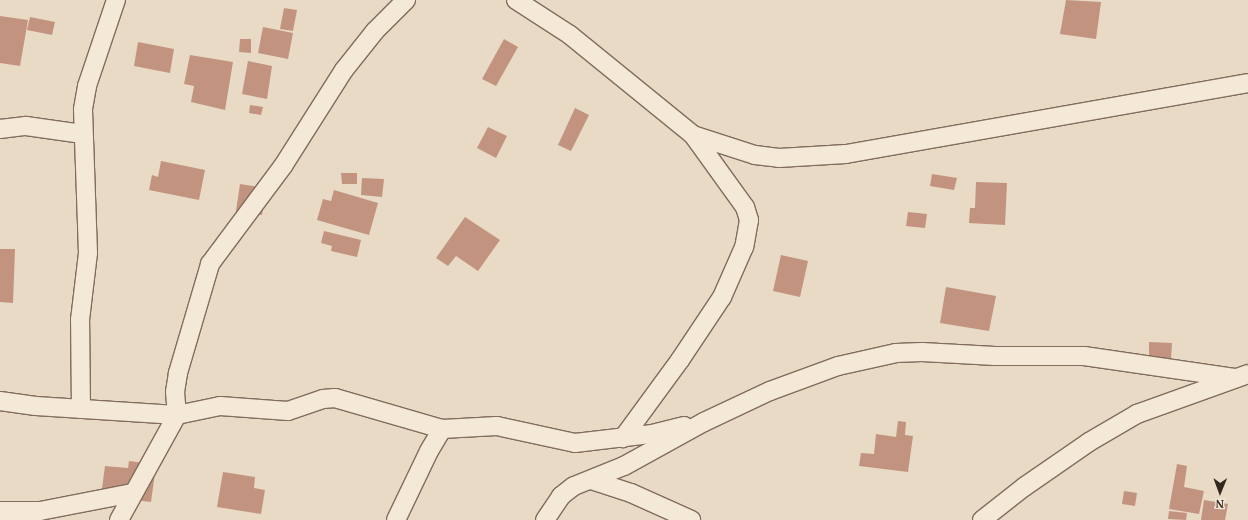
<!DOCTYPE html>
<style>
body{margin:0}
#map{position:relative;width:1248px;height:520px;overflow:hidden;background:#e8dac5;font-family:"PT Serif",serif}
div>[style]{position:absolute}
.building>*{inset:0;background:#c29480}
.roads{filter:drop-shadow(1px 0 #816c5d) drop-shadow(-1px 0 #816c5d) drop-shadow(0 1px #816c5d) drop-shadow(0 -1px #816c5d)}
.minor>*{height:18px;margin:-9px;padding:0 9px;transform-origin:9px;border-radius:9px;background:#f4e8d7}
span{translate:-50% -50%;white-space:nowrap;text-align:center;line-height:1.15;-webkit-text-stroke:3px #f1e5d4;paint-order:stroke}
.north{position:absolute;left:1200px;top:472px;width:40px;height:40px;-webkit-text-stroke:3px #f1e5d4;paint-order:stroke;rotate:181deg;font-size:11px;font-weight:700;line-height:16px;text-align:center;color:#33271f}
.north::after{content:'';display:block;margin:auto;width:14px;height:18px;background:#33271f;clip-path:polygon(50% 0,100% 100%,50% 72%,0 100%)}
</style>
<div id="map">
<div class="building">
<i style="clip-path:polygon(1066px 0,1101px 2px,1096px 39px,1060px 34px)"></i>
<i style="clip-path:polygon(284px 8px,297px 10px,293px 31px,280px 29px)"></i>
<i style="clip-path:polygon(0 16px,28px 20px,20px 66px,0 63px)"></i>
<i style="clip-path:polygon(30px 17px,55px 22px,52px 35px,27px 30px)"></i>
<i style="clip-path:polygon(263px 27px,293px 33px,288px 59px,258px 53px)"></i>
<i style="clip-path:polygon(240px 39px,251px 39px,251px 53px,239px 52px)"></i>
<i style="clip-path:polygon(504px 39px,518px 47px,496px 86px,482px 79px)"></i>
<i style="clip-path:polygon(138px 42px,174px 49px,170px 73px,134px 66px)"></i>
<i style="clip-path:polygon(190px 55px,233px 62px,225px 110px,191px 102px,194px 86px,184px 84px)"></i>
<i style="clip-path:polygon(248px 61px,272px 66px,267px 99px,242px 94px)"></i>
<i style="clip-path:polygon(250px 105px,263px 107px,261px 115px,249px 113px)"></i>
<i style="clip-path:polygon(575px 108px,589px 115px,571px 151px,558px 145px)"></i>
<i style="clip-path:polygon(488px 127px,507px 136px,496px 158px,477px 148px)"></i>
<i style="clip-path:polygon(161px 161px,205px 170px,199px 200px,149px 190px,152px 175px,158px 177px)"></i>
<i style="clip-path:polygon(341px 173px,357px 173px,357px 184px,342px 184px)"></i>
<i style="clip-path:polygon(932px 174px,957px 178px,954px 190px,930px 186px)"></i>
<i style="clip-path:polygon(362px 178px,384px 179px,382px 197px,361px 195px)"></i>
<i style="clip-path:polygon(976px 182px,1007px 183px,1005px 225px,969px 223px,970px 208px,975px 208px)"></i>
<i style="clip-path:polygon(240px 184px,266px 188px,262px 215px,236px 211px)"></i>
<i style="clip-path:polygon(334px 190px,378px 203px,369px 235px,317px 220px,323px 199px,331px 201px)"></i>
<i style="clip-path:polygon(908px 212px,927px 214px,925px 228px,906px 226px)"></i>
<i style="clip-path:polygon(465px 217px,500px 240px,478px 271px,456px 256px,448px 266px,436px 258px)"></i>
<i style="clip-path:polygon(324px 231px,361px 240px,357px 257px,331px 251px,332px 246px,321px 243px)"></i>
<i style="clip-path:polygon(0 249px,15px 249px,13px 303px,0 302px)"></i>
<i style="clip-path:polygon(781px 255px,808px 261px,800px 297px,773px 291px)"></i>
<i style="clip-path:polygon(946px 287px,996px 296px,989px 331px,940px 323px)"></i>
<i style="clip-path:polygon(1149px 342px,1172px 343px,1171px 359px,1149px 357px)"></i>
<i style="clip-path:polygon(898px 421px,906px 422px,905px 435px,913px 436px,908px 472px,859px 466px,861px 453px,874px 454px,876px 434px,896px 437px)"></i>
<i style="clip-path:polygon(129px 461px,145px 463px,155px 473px,151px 502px,101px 496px,105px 466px,128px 468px)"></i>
<i style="clip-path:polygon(1177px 464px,1187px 466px,1184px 487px,1204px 491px,1199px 514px,1169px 509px)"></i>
<i style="clip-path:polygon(223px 472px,255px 477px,254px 488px,265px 490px,261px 514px,217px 507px)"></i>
<i style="clip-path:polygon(1124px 491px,1137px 493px,1135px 506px,1122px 504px)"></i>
<i style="clip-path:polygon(1204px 500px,1228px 504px,1225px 520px,1201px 520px)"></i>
<i style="clip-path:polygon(1169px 511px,1187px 513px,1186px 520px,1168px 519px)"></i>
</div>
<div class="roads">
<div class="minor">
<i style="left:516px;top:0;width:64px;rotate:32.9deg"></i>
<i style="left:570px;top:35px;width:159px;rotate:39.1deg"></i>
<i style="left:693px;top:135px;width:89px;rotate:54.2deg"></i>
<i style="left:745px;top:207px;width:14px;rotate:73deg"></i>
<i style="left:749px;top:220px;width:27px;rotate:100deg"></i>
<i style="left:744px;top:247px;width:55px;rotate:113.7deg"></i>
<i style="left:722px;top:297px;width:76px;rotate:123.7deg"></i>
<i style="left:680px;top:360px;width:97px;rotate:126.2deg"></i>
<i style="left:0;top:129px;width:26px;rotate:-7deg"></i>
<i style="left:26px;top:126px;width:57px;rotate:8.1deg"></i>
<i style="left:693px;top:135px;width:65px;rotate:17.9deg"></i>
<i style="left:755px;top:155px;width:24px;rotate:7deg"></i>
<i style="left:779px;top:158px;width:67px;rotate:-3.4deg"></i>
<i style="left:846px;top:154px;width:408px;rotate:-10deg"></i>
<i style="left:0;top:401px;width:36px;rotate:8deg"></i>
<i style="left:36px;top:406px;width:141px;rotate:3.7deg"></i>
<i style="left:177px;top:415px;width:44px;rotate:-11.8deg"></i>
<i style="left:220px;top:406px;width:68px;rotate:4.2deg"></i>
<i style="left:288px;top:411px;width:37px;rotate:-19deg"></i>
<i style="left:323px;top:399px;width:12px;rotate:-5deg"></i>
<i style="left:335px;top:398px;width:111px;rotate:16.2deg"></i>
<i style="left:442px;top:429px;width:55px;rotate:-3.1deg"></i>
<i style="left:497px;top:426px;width:80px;rotate:12.3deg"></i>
<i style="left:575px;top:443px;width:78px;rotate:-6.7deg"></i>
<i style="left:652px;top:434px;width:33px;rotate:-14deg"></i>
<i style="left:81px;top:409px;width:89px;rotate:-90.6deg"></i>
<i style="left:80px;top:320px;width:67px;rotate:-83.2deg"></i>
<i style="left:88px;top:253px;width:144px;rotate:-92deg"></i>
<i style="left:83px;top:109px;width:23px;rotate:-80deg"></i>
<i style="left:87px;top:86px;width:91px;rotate:-71.4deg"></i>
<i style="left:591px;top:480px;width:42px;rotate:18deg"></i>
<i style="left:631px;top:493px;width:66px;rotate:24.2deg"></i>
<i style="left:0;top:511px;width:40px"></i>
<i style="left:40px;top:511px;width:95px;rotate:-11deg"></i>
<i style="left:119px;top:520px;width:120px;rotate:-61.1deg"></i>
<i style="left:177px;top:415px;width:23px;rotate:-95deg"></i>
<i style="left:175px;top:392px;width:19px;rotate:-81deg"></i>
<i style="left:178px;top:373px;width:114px;rotate:-73.6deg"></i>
<i style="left:210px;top:264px;width:122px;rotate:-53.3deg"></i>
<i style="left:283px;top:166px;width:114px;rotate:-57.6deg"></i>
<i style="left:344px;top:70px;width:50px;rotate:-51.5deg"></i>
<i style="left:375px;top:31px;width:44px;rotate:-45deg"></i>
<i style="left:396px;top:520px;width:76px;rotate:-64.4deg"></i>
<i style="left:429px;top:451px;width:26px;rotate:-59deg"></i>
<i style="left:545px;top:520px;width:29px;rotate:-56deg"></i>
<i style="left:561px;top:496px;width:16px;rotate:-38deg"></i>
<i style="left:574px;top:486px;width:54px;rotate:-21.8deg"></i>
<i style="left:624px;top:466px;width:91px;rotate:-28.8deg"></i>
<i style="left:704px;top:422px;width:73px;rotate:-25.2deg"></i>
<i style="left:770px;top:391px;width:72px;rotate:-20.2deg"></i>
<i style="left:838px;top:366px;width:59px;rotate:-12.6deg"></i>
<i style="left:896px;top:353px;width:26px;rotate:-2deg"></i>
<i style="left:922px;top:352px;width:73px;rotate:3.1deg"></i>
<i style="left:995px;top:356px;width:89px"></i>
<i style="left:1084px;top:356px;width:152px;rotate:8.3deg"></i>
<i style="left:982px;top:520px;width:53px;rotate:-38.2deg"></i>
<i style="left:1024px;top:487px;width:79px;rotate:-34.7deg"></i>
<i style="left:1089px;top:442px;width:56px;rotate:-30.3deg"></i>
<i style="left:1137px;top:414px;width:118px;rotate:-19.8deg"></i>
</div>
</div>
<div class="north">N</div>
</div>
